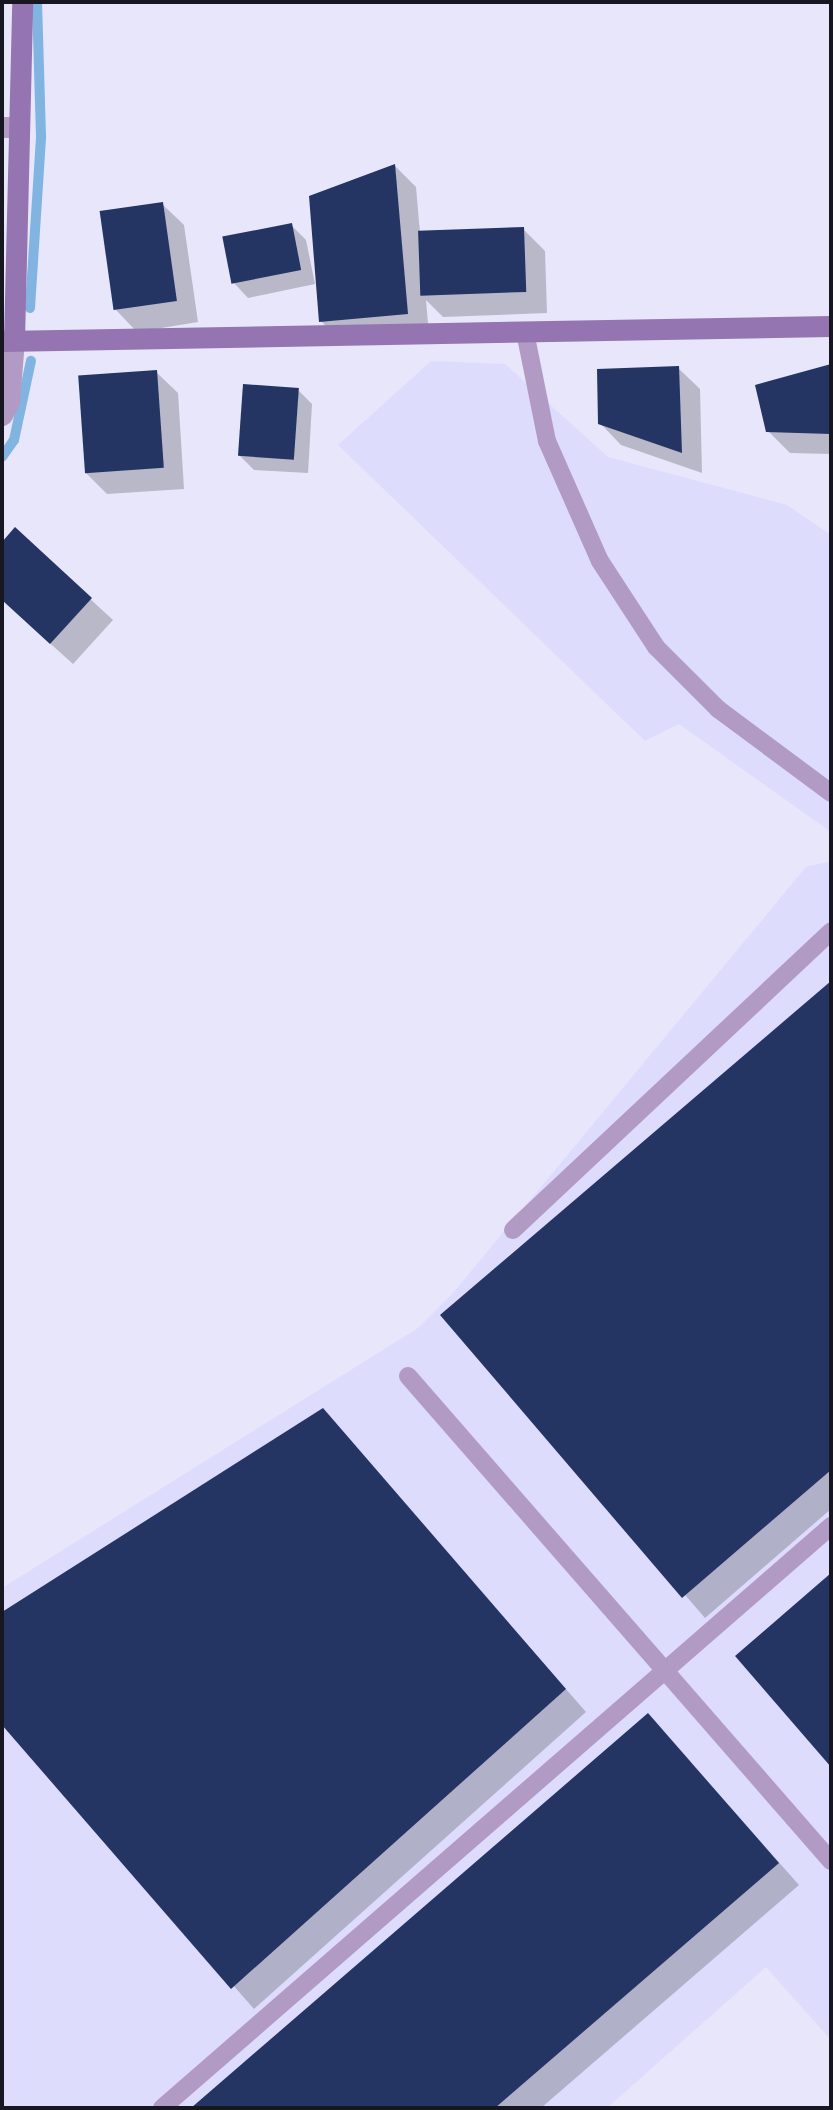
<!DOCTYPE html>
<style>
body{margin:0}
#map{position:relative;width:833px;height:2110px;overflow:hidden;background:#e7e6fa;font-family:"Asap Condensed",sans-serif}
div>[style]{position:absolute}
.built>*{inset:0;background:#dedcfc}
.shadow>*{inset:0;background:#0003}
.stream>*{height:10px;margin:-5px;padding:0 5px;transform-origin:5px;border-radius:5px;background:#81b4e1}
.building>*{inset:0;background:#243563;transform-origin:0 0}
.lane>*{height:18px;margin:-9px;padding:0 9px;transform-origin:9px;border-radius:9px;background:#b19bc5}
.street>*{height:21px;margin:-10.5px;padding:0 10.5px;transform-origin:10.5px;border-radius:10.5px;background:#b19bc5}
.secondary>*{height:21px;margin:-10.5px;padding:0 10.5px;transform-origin:10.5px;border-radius:10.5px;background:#9574b2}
span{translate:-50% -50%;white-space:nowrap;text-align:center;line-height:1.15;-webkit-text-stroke:7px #fff;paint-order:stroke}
.frame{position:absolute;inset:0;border:4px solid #171722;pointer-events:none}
</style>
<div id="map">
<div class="built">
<i style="clip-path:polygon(431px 361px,505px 364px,608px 457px,787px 505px,831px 535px,831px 832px,679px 724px,645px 741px,338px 445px)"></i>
<i style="clip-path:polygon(831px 861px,831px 2040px,766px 1967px,607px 2108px,2px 2108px,2px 1588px,418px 1328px,453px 1293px,806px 867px)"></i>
</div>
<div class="shadow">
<i style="clip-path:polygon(395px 166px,416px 187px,420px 233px,523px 229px,545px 251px,547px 313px,443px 317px,426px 300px,429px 335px,342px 343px,321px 321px)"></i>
<i style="clip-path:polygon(162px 204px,184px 225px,198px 322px,137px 332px,116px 310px)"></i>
<i style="clip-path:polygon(291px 225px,306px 240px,315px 284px,248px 298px,234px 283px)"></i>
<i style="clip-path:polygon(831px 366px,831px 454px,790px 453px,768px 431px,757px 386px)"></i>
<i style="clip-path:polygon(678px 368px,700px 389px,702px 473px,621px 445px,600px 423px)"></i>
<i style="clip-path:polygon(156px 372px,178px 393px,184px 489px,107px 494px,85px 472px)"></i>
<i style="clip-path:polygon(298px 390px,312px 404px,308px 473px,254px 470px,239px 455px)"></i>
<i style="clip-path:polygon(15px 530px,113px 620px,73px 664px,2px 600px,2px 545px)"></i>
<i style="clip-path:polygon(831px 983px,831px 1509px,705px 1618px,443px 1315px)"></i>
<i style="clip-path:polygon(322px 1410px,586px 1712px,254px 2009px,2px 1722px,2px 1614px)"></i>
<i style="clip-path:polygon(831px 1575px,831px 1764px,738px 1657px)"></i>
<i style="clip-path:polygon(648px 1715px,799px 1885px,541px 2108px,194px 2108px)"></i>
</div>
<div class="stream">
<i style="left:30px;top:308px;width:172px;rotate:-86.3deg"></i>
<i style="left:41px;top:136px;width:134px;rotate:-91.7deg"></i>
<i style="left:2px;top:457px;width:21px;rotate:-55deg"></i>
<i style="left:14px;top:440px;width:81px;rotate:-77.9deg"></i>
</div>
<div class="building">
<i style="clip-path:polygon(395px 164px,408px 314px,319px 322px,309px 196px)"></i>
<i style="left:163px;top:202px;width:100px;height:64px;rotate:82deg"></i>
<i style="left:292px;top:223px;width:48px;height:71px;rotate:79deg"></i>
<i style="left:524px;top:227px;width:65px;height:106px;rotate:88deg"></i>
<i style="clip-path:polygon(831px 364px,831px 434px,766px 432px,755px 385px)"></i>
<i style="clip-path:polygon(679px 366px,682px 453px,598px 424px,597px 369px)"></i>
<i style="left:157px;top:370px;width:98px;height:79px;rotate:86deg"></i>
<i style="left:243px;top:384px;width:56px;height:72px;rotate:4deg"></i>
<i style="clip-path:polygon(15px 527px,92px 598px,50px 644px,2px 600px,2px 542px)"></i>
<i style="clip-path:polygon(831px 981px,831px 1470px,682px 1598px,440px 1315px)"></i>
<i style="clip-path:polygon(323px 1408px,566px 1689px,231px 1989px,2px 1725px,2px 1612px)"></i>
<i style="clip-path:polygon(831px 1573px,831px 1767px,735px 1656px)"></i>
<i style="clip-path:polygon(648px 1713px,779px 1863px,495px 2108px,191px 2108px)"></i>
</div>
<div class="lane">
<i style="left:525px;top:332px;width:111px;rotate:78.6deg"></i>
<i style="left:547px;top:441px;width:131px;rotate:66.2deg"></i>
<i style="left:600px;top:561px;width:103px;rotate:56.9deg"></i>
<i style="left:656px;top:647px;width:88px;rotate:45deg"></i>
<i style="left:718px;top:709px;width:141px;rotate:36.6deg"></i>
<i style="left:513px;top:1230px;width:436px;rotate:-43.2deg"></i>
<i style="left:408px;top:1376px;width:644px;rotate:48.91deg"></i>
<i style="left:162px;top:2108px;width:887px;rotate:-41.02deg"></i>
</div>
<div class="street">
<i style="left:2px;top:127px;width:15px"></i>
<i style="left:2px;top:415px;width:16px;rotate:-63deg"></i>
<i style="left:9px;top:401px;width:61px;rotate:-85.3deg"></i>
</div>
<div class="secondary">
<i style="left:14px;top:340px;width:338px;rotate:-88.6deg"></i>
<i style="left:2px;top:341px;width:829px;rotate:-1.04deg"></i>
</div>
<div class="frame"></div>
</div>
